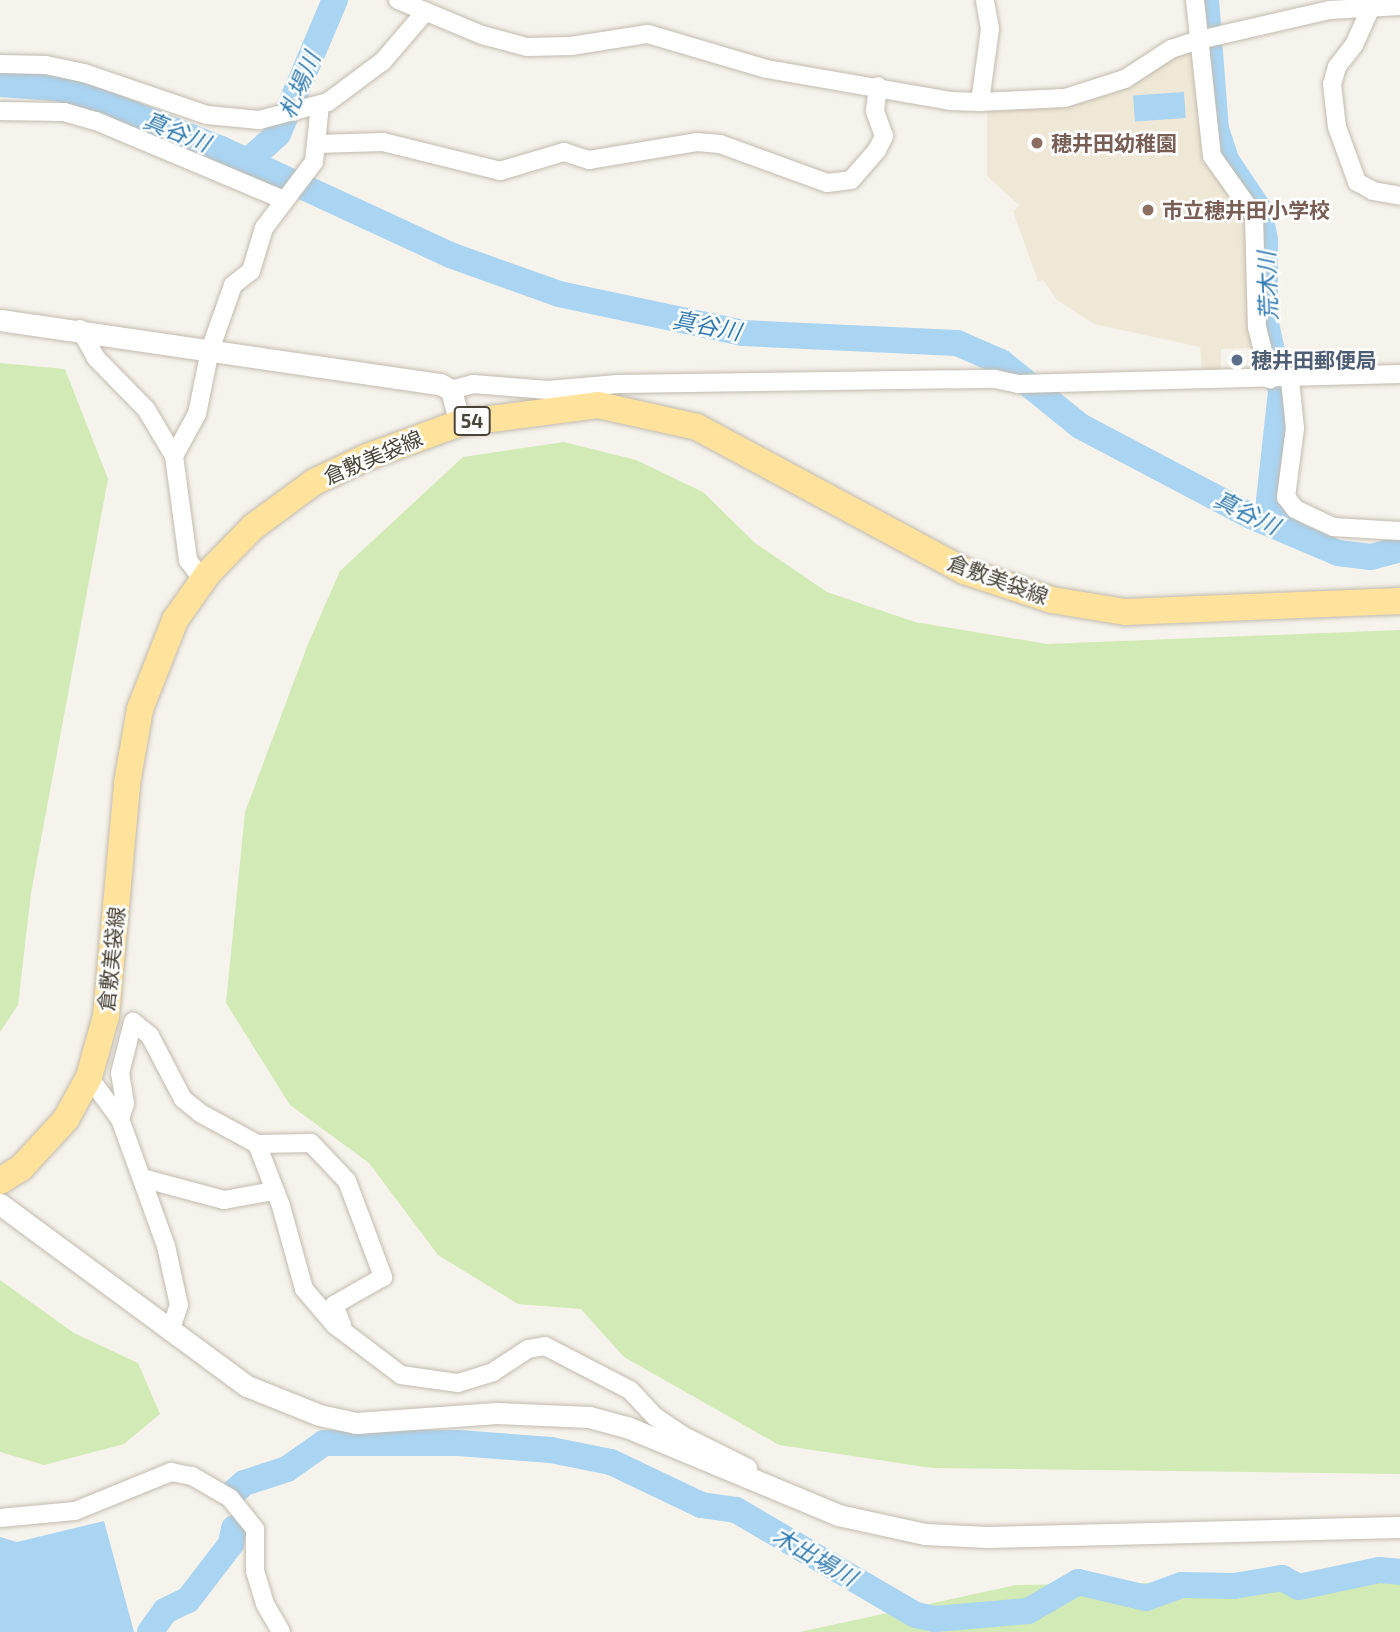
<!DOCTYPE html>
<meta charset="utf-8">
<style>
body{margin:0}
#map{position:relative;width:1400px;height:1632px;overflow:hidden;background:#f6f3ec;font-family:"Exo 2","Noto Sans JP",sans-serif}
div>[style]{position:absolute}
.education>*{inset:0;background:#efe8d6}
.green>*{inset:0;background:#d2eab5}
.water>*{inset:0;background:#a9d4f2;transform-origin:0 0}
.river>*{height:26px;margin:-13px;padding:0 13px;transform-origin:13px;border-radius:13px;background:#a9d4f2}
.roads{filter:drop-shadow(0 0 2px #c2bbae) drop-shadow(0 0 2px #c2bbae)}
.minor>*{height:18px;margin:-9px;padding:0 9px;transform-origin:9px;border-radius:9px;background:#fff}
.tertiary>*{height:21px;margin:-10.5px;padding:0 10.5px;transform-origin:10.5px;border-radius:10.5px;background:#fff}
.primary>*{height:26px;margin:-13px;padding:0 13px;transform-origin:13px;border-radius:13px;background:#ffe39c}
.dots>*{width:19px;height:19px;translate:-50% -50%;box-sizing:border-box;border:4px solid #fff;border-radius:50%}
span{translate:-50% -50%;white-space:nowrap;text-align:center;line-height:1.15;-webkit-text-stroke:5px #fff;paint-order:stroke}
.shield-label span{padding:2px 5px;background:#fff;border:2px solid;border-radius:5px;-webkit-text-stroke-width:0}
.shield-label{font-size:19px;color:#4b4439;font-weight:700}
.education-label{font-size:21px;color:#785e54;font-weight:700}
.left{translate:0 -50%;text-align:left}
.service-label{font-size:21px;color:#4e5e75;font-weight:700}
.street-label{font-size:21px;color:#4b4439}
.water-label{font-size:23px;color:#2e7ab2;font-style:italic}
</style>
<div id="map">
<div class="education">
<i style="clip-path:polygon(1191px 51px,1198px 123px,1209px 161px,1246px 217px,1248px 319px,1255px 348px,1221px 349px,1221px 370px,1202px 369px,1200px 347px,1094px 324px,1057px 300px,1043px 280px,1038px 281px,1013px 211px,1020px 206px,987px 176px,987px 110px,1057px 105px,1169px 56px)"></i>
</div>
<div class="green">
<i style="clip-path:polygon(0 363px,65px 369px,108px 479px,31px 893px,18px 1005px,0 1032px)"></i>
<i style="clip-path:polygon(564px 442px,636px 460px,703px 492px,755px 543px,827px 592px,915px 622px,1047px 644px,1400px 630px,1400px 1474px,932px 1468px,779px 1445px,624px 1357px,581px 1309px,518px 1304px,438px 1255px,369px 1163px,290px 1105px,226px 1003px,245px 812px,308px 644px,340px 571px,463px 457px)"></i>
<i style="clip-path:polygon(0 1280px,74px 1333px,138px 1363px,160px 1414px,124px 1444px,44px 1465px,0 1452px)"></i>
<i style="clip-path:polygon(1400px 1579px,1400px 1632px,800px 1632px,1016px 1585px)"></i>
</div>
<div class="water">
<i style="left:1184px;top:92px;width:26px;height:51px;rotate:86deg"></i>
<i style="clip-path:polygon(104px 1521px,134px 1632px,0 1632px,0 1537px,17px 1542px)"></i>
</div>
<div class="river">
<i style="left:1206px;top:0;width:129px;rotate:85.6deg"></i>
<i style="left:1216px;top:129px;width:33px;rotate:72deg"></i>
<i style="left:1226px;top:160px;width:59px;rotate:56deg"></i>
<i style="left:1259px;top:209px;width:32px;rotate:79deg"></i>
<i style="left:1265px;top:240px;width:79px;rotate:90deg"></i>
<i style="left:1265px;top:319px;width:75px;rotate:77.6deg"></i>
<i style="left:1281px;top:392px;width:110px;rotate:96.3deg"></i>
<i style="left:1269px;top:501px;width:38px;rotate:55deg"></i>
<i style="left:0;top:84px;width:56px;rotate:4.1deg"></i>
<i style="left:56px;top:88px;width:41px;rotate:15.8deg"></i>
<i style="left:95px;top:99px;width:136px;rotate:21.6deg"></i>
<i style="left:221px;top:149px;width:252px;rotate:24.8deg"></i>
<i style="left:450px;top:255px;width:116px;rotate:19.7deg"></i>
<i style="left:559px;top:294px;width:188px;rotate:12deg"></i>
<i style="left:743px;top:333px;width:214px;rotate:2.7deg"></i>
<i style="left:957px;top:343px;width:48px;rotate:23.4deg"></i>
<i style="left:1001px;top:362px;width:102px;rotate:39deg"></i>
<i style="left:1080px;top:426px;width:193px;rotate:27.8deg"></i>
<i style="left:1251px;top:516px;width:95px;rotate:23deg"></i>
<i style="left:1338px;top:553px;width:33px;rotate:7deg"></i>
<i style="left:1371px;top:557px;width:30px;rotate:-15deg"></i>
<i style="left:248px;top:161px;width:40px;rotate:-42deg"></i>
<i style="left:278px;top:134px;width:146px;rotate:-67deg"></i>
<i style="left:234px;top:1492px;width:13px;rotate:-42deg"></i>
<i style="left:244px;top:1483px;width:45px;rotate:-18deg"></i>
<i style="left:287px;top:1469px;width:45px;rotate:-35.1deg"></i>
<i style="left:324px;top:1443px;width:134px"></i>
<i style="left:458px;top:1443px;width:93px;rotate:4.3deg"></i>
<i style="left:551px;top:1450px;width:61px;rotate:11.3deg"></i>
<i style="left:611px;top:1462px;width:100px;rotate:25.5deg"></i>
<i style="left:701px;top:1505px;width:35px;rotate:8deg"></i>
<i style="left:736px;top:1510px;width:208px;rotate:30.3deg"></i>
<i style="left:916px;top:1615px;width:19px;rotate:12deg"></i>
<i style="left:935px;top:1619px;width:93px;rotate:-4.9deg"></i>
<i style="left:1028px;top:1611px;width:58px;rotate:-30.1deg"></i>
<i style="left:1078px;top:1582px;width:70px;rotate:13.2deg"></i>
<i style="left:1146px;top:1598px;width:38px;rotate:-20deg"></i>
<i style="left:1182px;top:1585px;width:52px;rotate:1.1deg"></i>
<i style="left:1234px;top:1586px;width:49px;rotate:-9.5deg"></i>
<i style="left:1282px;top:1578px;width:19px;rotate:28deg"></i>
<i style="left:1299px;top:1587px;width:82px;rotate:-12deg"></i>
<i style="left:1379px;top:1570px;width:21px;rotate:5deg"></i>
<i style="left:150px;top:1632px;width:26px;rotate:-54deg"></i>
<i style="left:165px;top:1611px;width:25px;rotate:-26deg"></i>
<i style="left:188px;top:1600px;width:71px;rotate:-52.5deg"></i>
<i style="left:231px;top:1544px;width:16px;rotate:-79deg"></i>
</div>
<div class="roads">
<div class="minor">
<i style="left:398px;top:0;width:91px;rotate:22.6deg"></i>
<i style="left:482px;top:35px;width:47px;rotate:14.9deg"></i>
<i style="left:527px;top:47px;width:44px;rotate:-1.3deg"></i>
<i style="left:571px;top:46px;width:78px;rotate:-8.9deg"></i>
<i style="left:648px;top:34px;width:124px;rotate:16.4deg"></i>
<i style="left:767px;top:69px;width:186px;rotate:9.9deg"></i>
<i style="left:950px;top:101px;width:30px;rotate:2deg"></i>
<i style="left:980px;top:102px;width:85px;rotate:-2.7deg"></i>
<i style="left:1065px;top:98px;width:63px;rotate:-17.6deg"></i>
<i style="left:1125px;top:79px;width:55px;rotate:-33.1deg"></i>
<i style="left:1171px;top:49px;width:29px;rotate:-18deg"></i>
<i style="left:1199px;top:40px;width:134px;rotate:-12.9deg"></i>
<i style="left:1330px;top:10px;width:70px;rotate:-3.3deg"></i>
<i style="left:1195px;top:0;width:157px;rotate:83.8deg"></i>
<i style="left:1212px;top:156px;width:72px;rotate:54.6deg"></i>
<i style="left:1254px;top:215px;width:112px;rotate:88.5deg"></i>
<i style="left:1257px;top:327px;width:54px;rotate:76deg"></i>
<i style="left:1372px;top:5px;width:44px;rotate:114.2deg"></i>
<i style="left:1354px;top:45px;width:28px;rotate:128deg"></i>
<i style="left:1337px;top:67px;width:18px;rotate:106deg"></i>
<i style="left:1332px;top:84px;width:43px;rotate:83.4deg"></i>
<i style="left:1337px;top:127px;width:59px;rotate:70deg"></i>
<i style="left:1357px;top:182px;width:18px;rotate:29deg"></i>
<i style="left:1373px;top:191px;width:27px;rotate:10deg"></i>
<i style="left:0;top:64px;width:46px;rotate:1.2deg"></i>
<i style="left:46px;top:65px;width:39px;rotate:12deg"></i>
<i style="left:84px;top:73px;width:130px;rotate:18.9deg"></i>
<i style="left:207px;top:115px;width:52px;rotate:5.5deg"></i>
<i style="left:259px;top:120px;width:71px;rotate:-14.6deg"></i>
<i style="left:328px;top:102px;width:69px;rotate:-36.7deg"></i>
<i style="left:383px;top:61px;width:65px;rotate:-49.4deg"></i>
<i style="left:980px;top:102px;width:74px;rotate:-82.2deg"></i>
<i style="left:990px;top:29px;width:29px;rotate:-100deg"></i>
<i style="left:0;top:111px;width:64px;rotate:0.9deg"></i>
<i style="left:64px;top:112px;width:33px;rotate:16deg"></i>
<i style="left:96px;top:121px;width:202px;rotate:22.8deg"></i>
<i style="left:316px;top:144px;width:67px;rotate:-1.7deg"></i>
<i style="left:383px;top:142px;width:121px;rotate:13.9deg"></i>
<i style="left:500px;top:171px;width:67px;rotate:-16.5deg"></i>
<i style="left:564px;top:152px;width:26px;rotate:18deg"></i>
<i style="left:589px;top:160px;width:109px;rotate:-9.5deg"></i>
<i style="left:697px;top:142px;width:23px;rotate:5deg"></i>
<i style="left:720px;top:144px;width:114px;rotate:20deg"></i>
<i style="left:827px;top:183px;width:24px;rotate:-7deg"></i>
<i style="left:851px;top:180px;width:40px;rotate:-49deg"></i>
<i style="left:877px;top:150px;width:16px;rotate:-63deg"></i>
<i style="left:884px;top:136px;width:27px;rotate:-110deg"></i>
<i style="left:875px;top:111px;width:25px;rotate:-83deg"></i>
<i style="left:80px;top:329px;width:33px;rotate:61deg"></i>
<i style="left:96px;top:358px;width:71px;rotate:45.6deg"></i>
<i style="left:146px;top:409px;width:55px;rotate:59.2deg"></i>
<i style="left:174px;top:456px;width:105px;rotate:82.3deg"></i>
<i style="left:188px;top:560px;width:26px;rotate:54deg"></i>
<i style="left:1290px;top:380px;width:48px;rotate:84.1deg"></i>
<i style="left:1295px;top:428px;width:70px;rotate:97.4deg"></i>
<i style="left:1286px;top:497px;width:15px;rotate:53deg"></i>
<i style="left:1295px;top:509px;width:42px;rotate:25.3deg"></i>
<i style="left:1333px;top:527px;width:67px;rotate:3.4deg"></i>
<i style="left:451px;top:390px;width:23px;rotate:-15deg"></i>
<i style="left:473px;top:384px;width:75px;rotate:4.6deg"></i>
<i style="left:548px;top:390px;width:70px;rotate:-4.9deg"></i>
<i style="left:618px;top:384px;width:377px;rotate:-0.8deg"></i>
<i style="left:995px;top:379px;width:24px;rotate:12deg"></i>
<i style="left:1018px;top:384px;width:382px;rotate:-1.5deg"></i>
<i style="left:174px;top:456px;width:48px;rotate:-61.3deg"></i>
<i style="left:197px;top:414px;width:65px;rotate:-78.5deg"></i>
<i style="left:210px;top:350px;width:69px;rotate:-70.5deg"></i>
<i style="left:233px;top:285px;width:23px;rotate:-38deg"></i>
<i style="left:251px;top:271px;width:45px;rotate:-73.2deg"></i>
<i style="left:264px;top:228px;width:83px;rotate:-52.9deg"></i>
<i style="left:314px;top:162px;width:57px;rotate:-84deg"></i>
<i style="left:89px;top:1077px;width:52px;rotate:53.6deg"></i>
<i style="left:120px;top:1119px;width:135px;rotate:70.1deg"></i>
<i style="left:166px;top:1246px;width:60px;rotate:77.6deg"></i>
<i style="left:179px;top:1305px;width:28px;rotate:109deg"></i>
<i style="left:120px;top:1119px;width:16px;rotate:-72deg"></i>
<i style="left:125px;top:1104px;width:31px;rotate:-99deg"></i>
<i style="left:120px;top:1073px;width:53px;rotate:-75.7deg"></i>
<i style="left:133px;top:1022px;width:22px;rotate:39deg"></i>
<i style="left:150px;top:1036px;width:71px;rotate:62.4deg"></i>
<i style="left:183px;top:1099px;width:22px;rotate:39deg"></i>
<i style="left:200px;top:1113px;width:65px;rotate:28.5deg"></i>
<i style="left:257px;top:1144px;width:66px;rotate:68.8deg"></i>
<i style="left:281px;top:1206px;width:86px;rotate:74.5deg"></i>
<i style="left:304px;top:1289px;width:48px;rotate:49.3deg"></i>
<i style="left:335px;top:1325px;width:83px;rotate:37.1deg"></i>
<i style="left:401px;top:1375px;width:58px;rotate:8deg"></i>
<i style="left:458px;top:1383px;width:37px;rotate:-17deg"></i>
<i style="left:493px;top:1372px;width:42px;rotate:-33.3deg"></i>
<i style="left:528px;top:1349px;width:17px;rotate:-10deg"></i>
<i style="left:545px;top:1346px;width:96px;rotate:27.4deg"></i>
<i style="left:630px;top:1390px;width:35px;rotate:47deg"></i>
<i style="left:654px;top:1416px;width:34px;rotate:34deg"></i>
<i style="left:682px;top:1435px;width:74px;rotate:26.6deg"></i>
<i style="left:257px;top:1144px;width:54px;rotate:-1.1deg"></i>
<i style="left:311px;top:1143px;width:52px;rotate:46.5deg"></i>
<i style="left:347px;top:1181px;width:103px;rotate:69.4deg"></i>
<i style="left:383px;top:1277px;width:56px;rotate:150.3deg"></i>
<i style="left:334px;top:1305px;width:22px;rotate:68deg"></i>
<i style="left:142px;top:1178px;width:85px;rotate:15deg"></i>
<i style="left:224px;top:1200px;width:51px;rotate:-10.2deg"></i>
<i style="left:0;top:1518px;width:75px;rotate:-5.3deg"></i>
<i style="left:75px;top:1511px;width:104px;rotate:-22.1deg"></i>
<i style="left:171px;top:1472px;width:21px;rotate:11deg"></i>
<i style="left:192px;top:1476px;width:44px;rotate:30.1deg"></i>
<i style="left:230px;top:1498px;width:40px;rotate:51deg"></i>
<i style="left:255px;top:1529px;width:42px;rotate:90deg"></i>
<i style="left:255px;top:1571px;width:34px;rotate:73deg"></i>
<i style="left:265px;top:1604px;width:32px;rotate:60deg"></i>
</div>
<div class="tertiary">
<i style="left:0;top:320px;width:445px;rotate:8.3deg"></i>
<i style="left:440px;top:384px;width:13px;rotate:29deg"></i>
<i style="left:451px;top:390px;width:34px;rotate:75deg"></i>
<i style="left:0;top:1204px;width:307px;rotate:36.4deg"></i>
<i style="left:247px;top:1386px;width:78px;rotate:21.9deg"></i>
<i style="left:319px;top:1415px;width:38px;rotate:12deg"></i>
<i style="left:356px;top:1423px;width:141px;rotate:-4.1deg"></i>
<i style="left:497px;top:1413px;width:92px;rotate:2.5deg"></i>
<i style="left:589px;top:1417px;width:39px;rotate:15deg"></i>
<i style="left:627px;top:1427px;width:229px;rotate:22.6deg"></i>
<i style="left:838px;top:1515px;width:89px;rotate:12.3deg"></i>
<i style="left:925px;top:1534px;width:62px;rotate:2.8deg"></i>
<i style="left:987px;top:1537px;width:413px;rotate:-1.4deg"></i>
</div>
<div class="primary">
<i style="left:0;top:1181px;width:25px;rotate:-32deg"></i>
<i style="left:21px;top:1168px;width:67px;rotate:-47.4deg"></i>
<i style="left:66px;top:1119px;width:48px;rotate:-61.3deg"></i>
<i style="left:89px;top:1077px;width:63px;rotate:-74.4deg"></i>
<i style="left:106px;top:1016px;width:234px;rotate:-84.8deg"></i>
<i style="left:127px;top:783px;width:75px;rotate:-80deg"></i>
<i style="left:140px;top:709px;width:96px;rotate:-68.5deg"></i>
<i style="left:175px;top:620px;width:59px;rotate:-54.7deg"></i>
<i style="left:209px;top:572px;width:63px;rotate:-45.6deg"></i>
<i style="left:253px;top:527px;width:76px;rotate:-36.4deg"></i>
<i style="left:314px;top:482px;width:59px;rotate:-25.3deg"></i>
<i style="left:367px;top:457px;width:99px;rotate:-20.1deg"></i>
<i style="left:460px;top:423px;width:139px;rotate:-7.4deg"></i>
<i style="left:598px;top:405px;width:101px;rotate:12.5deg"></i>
<i style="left:697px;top:427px;width:303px;rotate:28.3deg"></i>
<i style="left:964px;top:571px;width:93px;rotate:18.2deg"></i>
<i style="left:1052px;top:600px;width:74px;rotate:9.3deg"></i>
<i style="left:1125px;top:612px;width:275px;rotate:-2.3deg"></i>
</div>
</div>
<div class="dots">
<i style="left:1037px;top:143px;background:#8d6e63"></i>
<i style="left:1148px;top:210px;background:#8d6e63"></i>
<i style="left:1237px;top:360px;background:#5c6f8a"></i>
</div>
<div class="shield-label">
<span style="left:472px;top:421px">54</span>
</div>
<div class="education-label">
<span class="left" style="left:1051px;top:143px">穂井田幼稚園</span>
<span class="left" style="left:1162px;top:210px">市立穂井田小学校</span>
</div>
<div class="service-label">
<span class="left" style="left:1251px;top:360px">穂井田郵便局</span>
</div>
<div class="street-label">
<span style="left:373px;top:457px;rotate:-23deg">倉敷美袋線</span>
<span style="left:998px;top:579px;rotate:20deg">倉敷美袋線</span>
<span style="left:111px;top:959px;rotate:-84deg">倉敷美袋線</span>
</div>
<div class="water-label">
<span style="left:299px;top:85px;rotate:-67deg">札場川</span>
<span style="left:177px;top:131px;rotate:22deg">真谷川</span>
<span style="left:1267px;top:286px;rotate:-92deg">荒木川</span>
<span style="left:707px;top:325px;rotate:11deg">真谷川</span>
<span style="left:1247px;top:512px;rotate:26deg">真谷川</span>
<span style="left:815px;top:1556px;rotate:30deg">木出場川</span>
</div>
</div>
